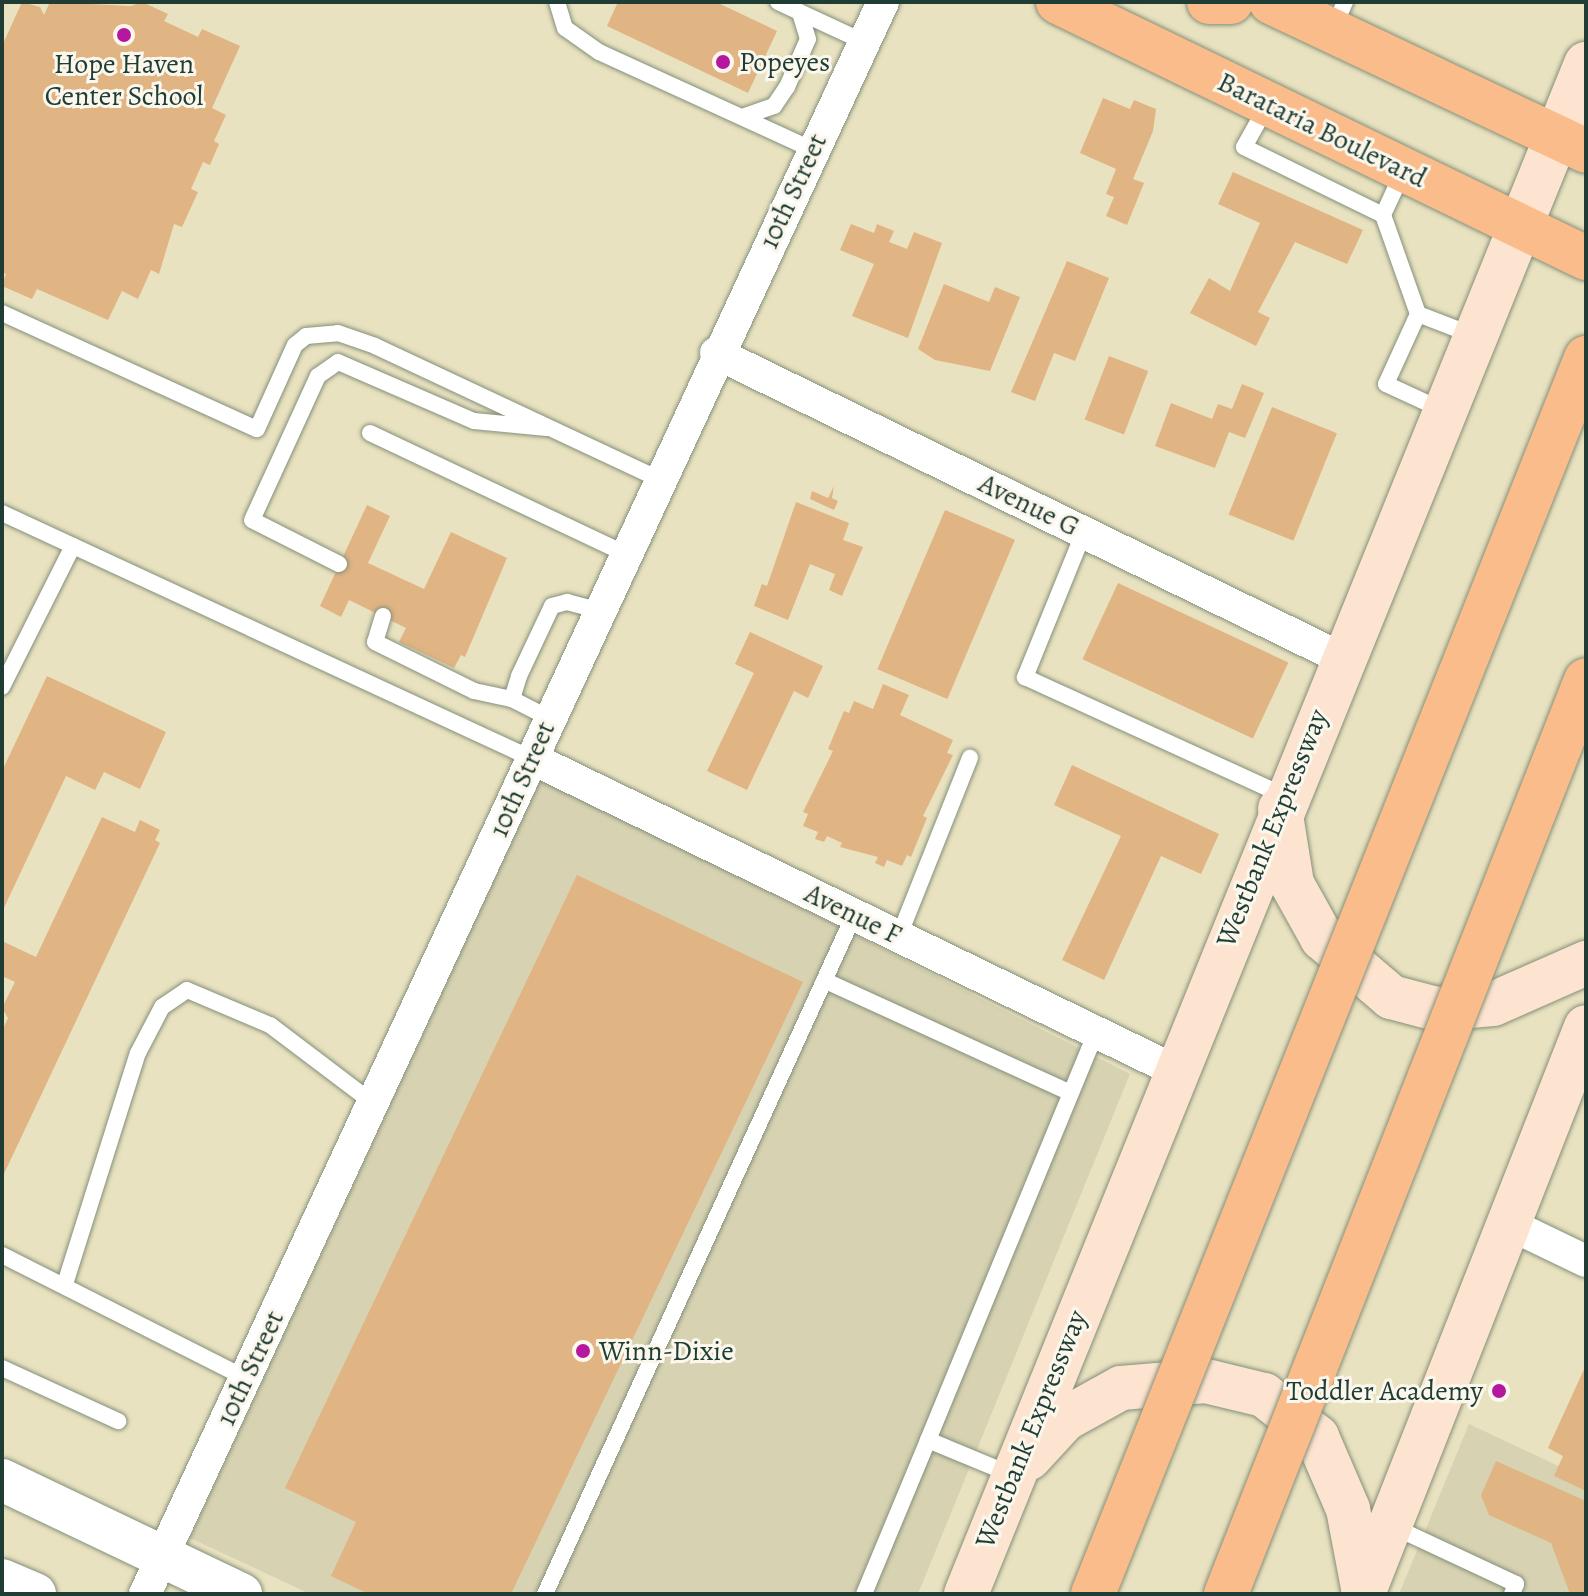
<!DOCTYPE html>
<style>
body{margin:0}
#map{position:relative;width:1588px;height:1596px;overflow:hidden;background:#e9e2c0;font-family:Alegreya,serif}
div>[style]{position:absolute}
.built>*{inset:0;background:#d7d2b2}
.building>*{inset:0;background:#e0b483;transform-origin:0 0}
.roads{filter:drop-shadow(0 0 2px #84907a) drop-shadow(0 0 2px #84907a)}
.service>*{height:16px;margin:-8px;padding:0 8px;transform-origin:8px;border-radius:8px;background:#fff}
.minor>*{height:32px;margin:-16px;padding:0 16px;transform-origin:16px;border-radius:16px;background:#fff}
.tertiary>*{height:42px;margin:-21px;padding:0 21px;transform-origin:21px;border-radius:21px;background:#fff}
.secondary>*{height:44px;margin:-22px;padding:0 22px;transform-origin:22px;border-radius:22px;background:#fde4d0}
.primary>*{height:44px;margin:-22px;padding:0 22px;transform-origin:22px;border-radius:22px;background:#f9bc8a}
.bridges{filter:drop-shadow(0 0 2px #84907a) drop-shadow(0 0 2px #84907a)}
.motorway-bridge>*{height:44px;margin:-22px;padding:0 22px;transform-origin:22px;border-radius:22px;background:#f9bc8a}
.dots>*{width:22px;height:22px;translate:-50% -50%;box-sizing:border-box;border:4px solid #fbf7ec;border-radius:50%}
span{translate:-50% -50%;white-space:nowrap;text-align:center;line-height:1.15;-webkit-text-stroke:6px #fbf7ec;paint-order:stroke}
.poi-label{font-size:28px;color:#1f3d34}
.left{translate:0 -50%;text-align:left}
.right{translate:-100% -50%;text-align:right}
.street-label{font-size:28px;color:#1f3d34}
.frame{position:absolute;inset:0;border:4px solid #1f3d34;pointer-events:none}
</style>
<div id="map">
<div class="built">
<i style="clip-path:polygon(542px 777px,1130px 1074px,918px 1594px,310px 1594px,190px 1538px)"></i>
<i style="clip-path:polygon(1469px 1424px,1586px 1479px,1586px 1594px,1399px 1594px)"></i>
</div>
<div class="building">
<i style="clip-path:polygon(22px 2px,40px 7px,44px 15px,50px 2px,131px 6px,142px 2px,168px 14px,164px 21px,198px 37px,202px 29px,240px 46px,212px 108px,226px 115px,214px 141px,219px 144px,210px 165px,203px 162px,191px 189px,198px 192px,182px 227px,174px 224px,159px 274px,151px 270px,138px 299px,122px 291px,108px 320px,37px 289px,32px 299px,2px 286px,6px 274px,2px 272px,2px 46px)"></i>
<i style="clip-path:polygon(618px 2px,716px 2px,777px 31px,748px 93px,607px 26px)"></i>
<i style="clip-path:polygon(1103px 98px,1130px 109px,1134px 100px,1156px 109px,1153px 131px,1133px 179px,1144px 183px,1127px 225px,1106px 216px,1114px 197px,1106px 194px,1116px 169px,1080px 153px)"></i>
<i style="clip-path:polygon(1233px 172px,1363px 230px,1347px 264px,1295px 242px,1258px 312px,1270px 318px,1256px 346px,1190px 313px,1209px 278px,1230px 291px,1260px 223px,1218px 204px)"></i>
<i style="clip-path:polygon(851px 224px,874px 233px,877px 224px,894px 231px,889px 242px,907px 249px,914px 232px,942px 243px,908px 338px,852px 316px,874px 264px,840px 250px)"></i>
<i style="clip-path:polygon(1067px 261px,1109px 278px,1075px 361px,1054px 353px,1035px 401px,1011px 392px)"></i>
<i style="clip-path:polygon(944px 284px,989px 302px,995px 287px,1020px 297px,990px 371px,935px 360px,918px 349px)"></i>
<i style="left:1109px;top:356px;width:42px;height:68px;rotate:21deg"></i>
<i style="clip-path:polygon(1242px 384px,1264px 393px,1245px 438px,1229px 432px,1215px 468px,1155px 446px,1171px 403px,1212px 419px,1218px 404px,1232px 409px)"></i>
<i style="left:1272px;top:407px;width:70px;height:116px;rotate:22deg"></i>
<i style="clip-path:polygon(834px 486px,832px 498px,838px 501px,834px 510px,810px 499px,812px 491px,828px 498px)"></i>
<i style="clip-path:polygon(796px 502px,849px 523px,843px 540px,863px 547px,842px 596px,829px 590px,835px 574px,810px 564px,788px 620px,754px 606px,762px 584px,767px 586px)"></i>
<i style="clip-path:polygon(367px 505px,390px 516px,368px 563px,424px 589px,451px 532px,507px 558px,465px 657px,461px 655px,454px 668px,399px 642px,406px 628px,349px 600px,341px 617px,320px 606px)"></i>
<i style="left:945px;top:510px;width:76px;height:173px;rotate:23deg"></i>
<i style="left:1118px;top:583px;width:188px;height:84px;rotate:25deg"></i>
<i style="clip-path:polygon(750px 632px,823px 666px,808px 698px,794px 691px,747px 790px,707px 771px,754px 673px,735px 664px)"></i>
<i style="clip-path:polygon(47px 676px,166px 732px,140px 789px,104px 772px,95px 790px,66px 776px,2px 912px,2px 771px)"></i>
<i style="clip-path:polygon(883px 684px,909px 695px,900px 715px,953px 740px,947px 753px,953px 755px,923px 816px,927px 818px,911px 857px,907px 855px,902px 866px,887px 860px,884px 867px,875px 863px,878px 857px,840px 847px,842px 843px,827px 836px,824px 842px,815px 839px,818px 832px,803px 826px,808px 814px,803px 812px,833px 751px,828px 749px,844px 711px,849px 713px,854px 701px,873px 709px)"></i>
<i style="clip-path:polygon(1072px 765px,1219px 834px,1201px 874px,1161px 856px,1104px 980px,1062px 960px,1121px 836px,1054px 805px)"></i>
<i style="clip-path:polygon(102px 817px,135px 832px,140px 820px,160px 830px,155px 840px,160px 843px,2px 1178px,2px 1031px,8px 1018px,2px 1008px,15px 982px,2px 976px,2px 941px,36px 957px)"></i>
<i style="clip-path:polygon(577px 875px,803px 982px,511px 1594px,369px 1594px,331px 1576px,356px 1522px,285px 1488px)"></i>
<i style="clip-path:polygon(1586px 1365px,1586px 1491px,1554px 1476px,1563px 1456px,1548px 1448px)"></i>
<i style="clip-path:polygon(1496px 1461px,1586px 1501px,1586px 1594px,1570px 1594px,1551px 1543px,1489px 1515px,1481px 1495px)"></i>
</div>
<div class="roads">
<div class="service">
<i style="left:557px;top:2px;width:27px;rotate:73deg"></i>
<i style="left:565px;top:28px;width:42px;rotate:35.2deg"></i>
<i style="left:599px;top:52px;width:235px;rotate:24.6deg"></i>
<i style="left:778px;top:2px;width:95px;rotate:24.9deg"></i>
<i style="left:1333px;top:29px;width:30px;rotate:-66deg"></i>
<i style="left:1267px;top:106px;width:47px;rotate:119.3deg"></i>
<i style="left:1244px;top:147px;width:155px;rotate:26.1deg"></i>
<i style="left:1383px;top:215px;width:47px;rotate:-65.1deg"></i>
<i style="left:742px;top:117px;width:34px;rotate:-19deg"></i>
<i style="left:774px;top:106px;width:23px;rotate:-56deg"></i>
<i style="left:787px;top:87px;width:52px;rotate:-66.4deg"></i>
<i style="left:808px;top:39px;width:28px;rotate:-107deg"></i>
<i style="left:1383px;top:215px;width:105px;rotate:70.5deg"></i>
<i style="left:1418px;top:314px;width:61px;rotate:21.1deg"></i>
<i style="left:2px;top:313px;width:280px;rotate:24.5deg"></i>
<i style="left:257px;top:429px;width:92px;rotate:-65.7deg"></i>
<i style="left:295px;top:345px;width:14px;rotate:-39deg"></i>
<i style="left:306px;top:336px;width:32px;rotate:-5deg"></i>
<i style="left:338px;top:333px;width:39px;rotate:19deg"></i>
<i style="left:375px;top:346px;width:314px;rotate:25.1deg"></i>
<i style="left:1418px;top:314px;width:77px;rotate:114.6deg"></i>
<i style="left:1386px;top:384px;width:62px;rotate:24.9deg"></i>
<i style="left:370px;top:433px;width:283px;rotate:25.3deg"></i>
<i style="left:2px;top:513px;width:585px;rotate:24.86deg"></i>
<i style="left:1084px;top:532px;width:157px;rotate:112.1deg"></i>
<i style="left:1025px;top:677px;width:286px;rotate:24.6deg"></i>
<i style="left:339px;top:564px;width:97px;rotate:-153.2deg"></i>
<i style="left:252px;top:520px;width:158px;rotate:-65.4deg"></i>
<i style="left:318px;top:376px;width:24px;rotate:-35deg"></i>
<i style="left:338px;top:362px;width:148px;rotate:23.5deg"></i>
<i style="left:474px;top:421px;width:73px;rotate:5.5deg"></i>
<i style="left:383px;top:616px;width:27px;rotate:107deg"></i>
<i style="left:375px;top:642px;width:110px;rotate:26.3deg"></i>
<i style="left:474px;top:691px;width:39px;rotate:12deg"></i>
<i style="left:2px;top:687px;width:158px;rotate:-63.3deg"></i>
<i style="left:549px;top:718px;width:42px;rotate:-152.8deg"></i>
<i style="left:512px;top:699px;width:24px;rotate:-73deg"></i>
<i style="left:519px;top:676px;width:77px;rotate:-64.8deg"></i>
<i style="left:552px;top:606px;width:16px;rotate:-15deg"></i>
<i style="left:567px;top:602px;width:34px;rotate:15deg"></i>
<i style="left:899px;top:936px;width:192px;rotate:-68.3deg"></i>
<i style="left:826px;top:981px;width:269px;rotate:24.6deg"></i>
<i style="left:2px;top:1255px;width:272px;rotate:26.8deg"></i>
<i style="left:65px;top:1284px;width:242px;rotate:-72.5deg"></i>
<i style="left:138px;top:1053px;width:52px;rotate:-62.4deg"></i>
<i style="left:162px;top:1007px;width:30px;rotate:-34deg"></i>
<i style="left:187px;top:990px;width:90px;rotate:22.9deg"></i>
<i style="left:270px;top:1025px;width:129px;rotate:37.1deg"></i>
<i style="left:2px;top:1368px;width:128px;rotate:24.6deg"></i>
<i style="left:928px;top:1440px;width:441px;rotate:-67.6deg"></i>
<i style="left:1392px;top:1526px;width:137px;rotate:25.1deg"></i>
<i style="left:1516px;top:1584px;width:11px;rotate:112deg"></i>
<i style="left:545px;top:1594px;width:746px;rotate:-65.53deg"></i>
<i style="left:864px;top:1594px;width:167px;rotate:-67.4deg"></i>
<i style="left:928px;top:1440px;width:91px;rotate:22.6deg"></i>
</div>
<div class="minor">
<i style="left:716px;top:353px;width:695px;rotate:26.01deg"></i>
<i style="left:533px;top:759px;width:712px;rotate:25.88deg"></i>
<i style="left:1509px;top:1224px;width:85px;rotate:25.7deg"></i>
<i style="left:145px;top:1594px;width:1755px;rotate:-65.13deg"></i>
</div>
<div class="tertiary">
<i style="left:2px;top:1480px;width:265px;rotate:25.5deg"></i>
<i style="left:2px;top:1580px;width:36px;rotate:23deg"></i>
</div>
<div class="secondary">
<i style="left:1280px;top:809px;width:76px;rotate:80.9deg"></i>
<i style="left:1292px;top:884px;width:62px;rotate:60.9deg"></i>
<i style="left:1322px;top:938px;width:91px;rotate:40.5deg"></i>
<i style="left:1391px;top:997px;width:47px;rotate:14.9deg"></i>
<i style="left:1436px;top:1009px;width:57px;rotate:-5deg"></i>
<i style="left:1493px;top:1004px;width:102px;rotate:-23.8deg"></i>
<i style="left:1029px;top:1458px;width:53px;rotate:-47.3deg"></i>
<i style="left:1065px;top:1419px;width:64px;rotate:-29deg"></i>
<i style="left:1121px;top:1388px;width:85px;rotate:-4.7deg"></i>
<i style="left:1206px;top:1381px;width:60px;rotate:13.6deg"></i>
<i style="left:1264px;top:1395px;width:68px;rotate:38.4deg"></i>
<i style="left:1317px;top:1437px;width:78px;rotate:66.7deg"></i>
<i style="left:1348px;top:1509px;width:86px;rotate:79.2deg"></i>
<i style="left:966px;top:1594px;width:1651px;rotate:-67.94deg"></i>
<i style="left:1363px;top:1594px;width:609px;rotate:-68.53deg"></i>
</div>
<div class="primary">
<i style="left:1058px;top:2px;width:587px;rotate:25.87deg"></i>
<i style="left:1209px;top:2px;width:22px"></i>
<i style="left:1271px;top:2px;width:348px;rotate:25.3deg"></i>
</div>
</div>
<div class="bridges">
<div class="motorway-bridge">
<i style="left:1093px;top:1594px;width:1331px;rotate:-68.25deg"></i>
<i style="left:1226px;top:1594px;width:982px;rotate:-68.5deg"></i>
</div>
</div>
<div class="dots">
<i style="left:124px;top:35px;background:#b5179e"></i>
<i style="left:723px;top:62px;background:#b5179e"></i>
<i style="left:583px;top:1351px;background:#b5179e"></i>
<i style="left:1499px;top:1391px;background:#b5179e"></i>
</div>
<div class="poi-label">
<span class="left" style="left:739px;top:62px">Popeyes</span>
<span style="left:124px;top:80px">Hope Haven<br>Center School</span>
<span class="left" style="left:599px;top:1351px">Winn-Dixie</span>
<span class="right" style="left:1483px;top:1391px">Toddler Academy</span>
</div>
<div class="street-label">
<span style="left:1322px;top:130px;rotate:26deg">Barataria Boulevard</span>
<span style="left:793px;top:191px;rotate:-65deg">10th Street</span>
<span style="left:1029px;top:505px;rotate:26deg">Avenue G</span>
<span style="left:522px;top:779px;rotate:-66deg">10th Street</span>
<span style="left:1272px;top:828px;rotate:-68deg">Westbank Expressway</span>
<span style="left:853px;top:914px;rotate:26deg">Avenue F</span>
<span style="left:250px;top:1368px;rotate:-65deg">10th Street</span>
<span style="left:1031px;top:1429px;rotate:-68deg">Westbank Expressway</span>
</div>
<div class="frame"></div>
</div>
